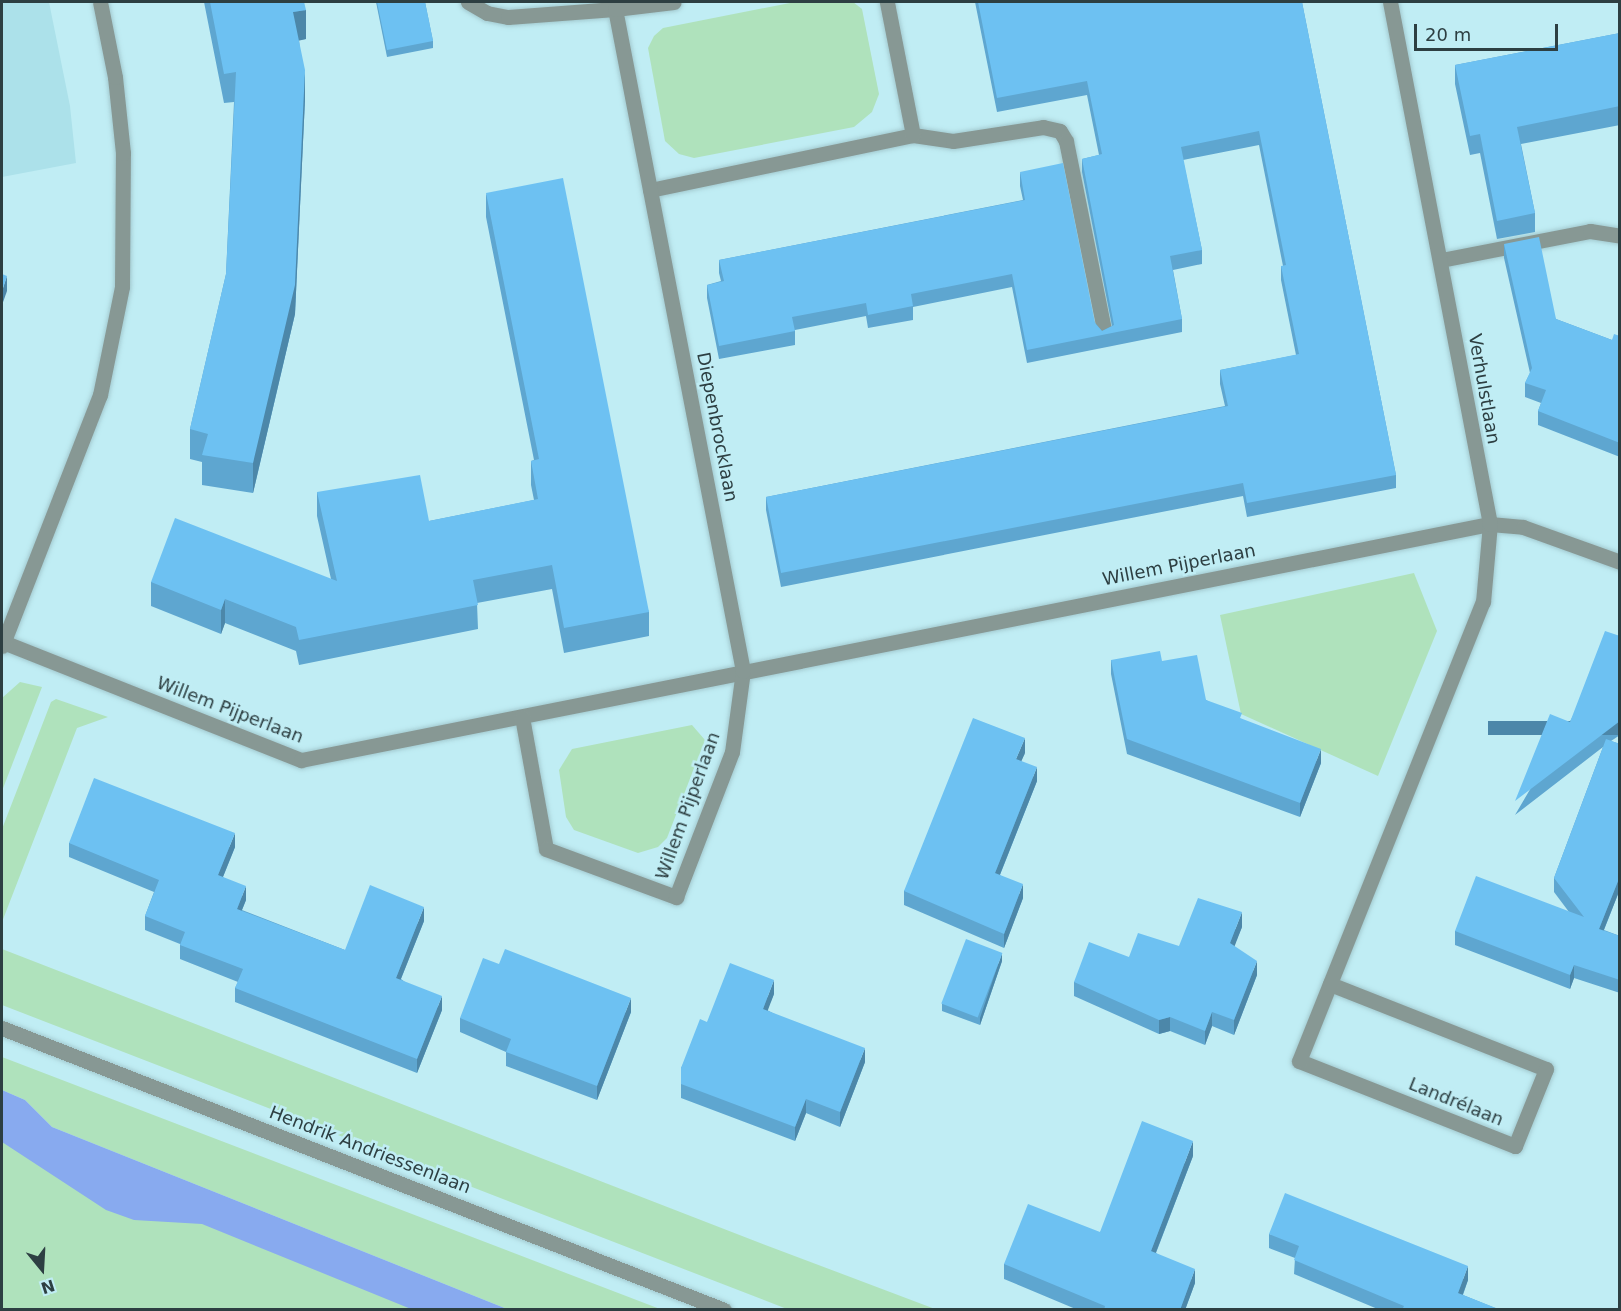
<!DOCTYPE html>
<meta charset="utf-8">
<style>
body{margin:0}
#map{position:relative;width:1621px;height:1311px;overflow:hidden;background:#c0edf4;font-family:"DejaVu Sans",sans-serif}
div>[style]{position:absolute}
.built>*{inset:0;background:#ace1ea}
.green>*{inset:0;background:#afe2bc}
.water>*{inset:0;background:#88aaef}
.roads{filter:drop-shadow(0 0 2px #a3cad0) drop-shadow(0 0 2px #a3cad0)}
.minor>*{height:15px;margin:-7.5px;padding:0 7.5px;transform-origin:7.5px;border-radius:7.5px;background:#879894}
.wall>*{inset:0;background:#5ea6d0}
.shaded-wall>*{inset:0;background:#4c87a9;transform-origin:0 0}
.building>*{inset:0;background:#6dc1f2;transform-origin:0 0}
span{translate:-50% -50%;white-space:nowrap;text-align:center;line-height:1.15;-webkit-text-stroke:5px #c0edf4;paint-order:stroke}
.street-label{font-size:18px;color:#2d3f42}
.frame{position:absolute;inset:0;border:3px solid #2d3f42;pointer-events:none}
.north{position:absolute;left:12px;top:1239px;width:60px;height:60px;-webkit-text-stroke:4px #c0edf4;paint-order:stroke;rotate:162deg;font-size:16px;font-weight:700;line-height:24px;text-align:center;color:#2d3f42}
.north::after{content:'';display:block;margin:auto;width:21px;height:27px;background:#2d3f42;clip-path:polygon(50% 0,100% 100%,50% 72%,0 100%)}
.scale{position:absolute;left:1414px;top:24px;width:144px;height:27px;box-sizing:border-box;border:3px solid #2d3f42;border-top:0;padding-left:8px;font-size:18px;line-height:21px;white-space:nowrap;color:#2d3f42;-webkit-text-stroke:4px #c0edf4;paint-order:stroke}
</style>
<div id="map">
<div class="built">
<i style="clip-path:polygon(2px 2px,49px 2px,70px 106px,76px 163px,2px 177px)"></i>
</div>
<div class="green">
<i style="clip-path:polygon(795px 2px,853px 2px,862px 9px,879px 94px,872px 112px,854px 127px,694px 158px,679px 154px,665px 141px,648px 48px,654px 36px,663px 28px)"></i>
<i style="clip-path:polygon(1414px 573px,1437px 631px,1378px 776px,1241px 714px,1220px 615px)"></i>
<i style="clip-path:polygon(20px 682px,42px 687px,2px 791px,2px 698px)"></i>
<i style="clip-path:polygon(56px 699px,108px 717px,77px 728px,2px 922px,2px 829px,51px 702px)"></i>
<i style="clip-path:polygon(692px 725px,705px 740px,667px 838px,658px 847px,638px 853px,574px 830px,566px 817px,559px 770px,572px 749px)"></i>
<i style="clip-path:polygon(2px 949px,755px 1241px,935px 1309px,787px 1309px,2px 1005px)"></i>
<i style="clip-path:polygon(2px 1057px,660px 1309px,507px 1309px,52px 1127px,25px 1100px,2px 1090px)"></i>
<i style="clip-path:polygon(2px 1118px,464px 1309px,2px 1309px)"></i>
</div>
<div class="water">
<i style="clip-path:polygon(2px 1090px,25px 1100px,52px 1127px,507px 1309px,411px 1309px,202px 1224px,134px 1220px,106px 1210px,2px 1142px)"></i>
</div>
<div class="roads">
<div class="minor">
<i style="left:468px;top:2px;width:22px;rotate:30deg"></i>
<i style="left:487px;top:13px;width:21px;rotate:11deg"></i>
<i style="left:508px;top:17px;width:107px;rotate:-4.3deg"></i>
<i style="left:913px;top:135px;width:40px;rotate:8.5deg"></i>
<i style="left:953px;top:141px;width:91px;rotate:-8.8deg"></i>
<i style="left:1043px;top:127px;width:17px;rotate:13deg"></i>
<i style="left:1060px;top:131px;width:12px;rotate:59deg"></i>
<i style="left:1066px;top:141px;width:198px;rotate:78.6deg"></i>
<i style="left:650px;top:190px;width:269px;rotate:-11.8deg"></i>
<i style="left:913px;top:135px;width:136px;rotate:-101.1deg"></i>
<i style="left:1441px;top:260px;width:152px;rotate:-11deg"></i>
<i style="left:1590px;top:231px;width:30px;rotate:9deg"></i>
<i style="left:3px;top:642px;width:321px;rotate:21.6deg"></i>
<i style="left:301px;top:760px;width:1212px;rotate:-11.23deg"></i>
<i style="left:1490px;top:524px;width:33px;rotate:5deg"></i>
<i style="left:1523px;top:527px;width:103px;rotate:19.8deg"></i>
<i style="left:2px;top:646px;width:269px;rotate:-68.7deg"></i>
<i style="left:100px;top:395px;width:110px;rotate:-78.5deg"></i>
<i style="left:122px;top:287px;width:134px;rotate:-89.6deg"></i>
<i style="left:123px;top:153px;width:76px;rotate:-96deg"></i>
<i style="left:115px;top:77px;width:76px;rotate:-101.3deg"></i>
<i style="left:522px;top:717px;width:134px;rotate:79.7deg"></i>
<i style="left:546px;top:849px;width:139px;rotate:20.3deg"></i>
<i style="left:676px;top:897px;width:155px;rotate:-68.9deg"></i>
<i style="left:732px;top:752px;width:82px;rotate:-82.3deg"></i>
<i style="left:743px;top:671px;width:674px;rotate:-100.94deg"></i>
<i style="left:615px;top:9px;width:59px;rotate:-6.8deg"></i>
<i style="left:1330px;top:984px;width:232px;rotate:21.5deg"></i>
<i style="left:1546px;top:1069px;width:83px;rotate:111.9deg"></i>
<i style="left:1515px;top:1146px;width:232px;rotate:-158.5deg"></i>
<i style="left:1299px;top:1061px;width:495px;rotate:-68.2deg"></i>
<i style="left:1483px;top:602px;width:78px;rotate:-84.9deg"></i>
<i style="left:1490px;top:524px;width:531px;rotate:-100.84deg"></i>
<i style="left:2px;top:1028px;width:775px;rotate:21.33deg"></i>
</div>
</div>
<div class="wall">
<i style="clip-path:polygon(204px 2px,304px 2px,306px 39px,299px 40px,305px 99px,295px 314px,253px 493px,202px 485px,202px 462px,190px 459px,190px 429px,226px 274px,234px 102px,224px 103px)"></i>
<i style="clip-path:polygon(376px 2px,425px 2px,433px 41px,433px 48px,387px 57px)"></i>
<i style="clip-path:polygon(975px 2px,1302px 2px,1396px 475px,1396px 488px,1247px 517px,1243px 496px,781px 587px,766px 510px,766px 497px,1225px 406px,1220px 384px,1220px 370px,1296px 355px,1281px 280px,1281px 266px,1283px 266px,1259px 145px,1183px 160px,1202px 250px,1202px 264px,1173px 270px,1182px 319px,1182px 332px,1027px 363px,1012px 287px,913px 307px,913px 320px,868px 328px,866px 316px,795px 330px,795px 345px,719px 359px,707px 298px,707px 285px,721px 281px,719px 273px,719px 260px,1023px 200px,1020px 186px,1020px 172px,1095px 323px,1102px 331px,1112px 326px,1082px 172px,1082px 159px,1099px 155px,1087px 95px,997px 112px)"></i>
<i style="clip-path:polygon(1620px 33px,1620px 125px,1521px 144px,1535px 213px,1535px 232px,1497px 239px,1480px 153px,1470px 155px,1455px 84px,1455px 65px)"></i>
<i style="clip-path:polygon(486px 193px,649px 612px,649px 636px,564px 653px,552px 589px,477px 603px,478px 629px,299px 665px,296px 651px,225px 623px,221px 634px,151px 606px,151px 582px,331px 579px,317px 516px,317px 492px,429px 521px,534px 500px,531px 485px,531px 461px,534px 460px,486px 217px)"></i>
<i style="clip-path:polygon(1504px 244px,1556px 319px,1612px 340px,1620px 336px,1620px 457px,1538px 425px,1538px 411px,1541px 403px,1525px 397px,1525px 383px,1530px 373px,1504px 258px)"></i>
<i style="clip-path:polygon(1620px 636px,1620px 735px,1611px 741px,1620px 744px,1620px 889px,1604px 930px,1620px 936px,1620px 993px,1574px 978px,1570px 989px,1455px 945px,1455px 931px,1569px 912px,1554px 892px,1554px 878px,1603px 747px,1515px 815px)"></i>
<i style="clip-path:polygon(1111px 660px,1162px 661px,1206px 700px,1321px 763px,1300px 817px,1127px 754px,1111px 674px)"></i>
<i style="clip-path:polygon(1025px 753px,1021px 761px,1037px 781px,1000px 875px,1023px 898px,1004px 948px,904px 905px,904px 891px)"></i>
<i style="clip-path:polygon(69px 843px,235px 847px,223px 877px,246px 900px,242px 910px,345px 950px,424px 921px,401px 979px,442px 1010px,417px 1073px,235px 1002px,235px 988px,238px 982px,180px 959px,180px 944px,145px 930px,145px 916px,154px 892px,69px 857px)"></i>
<i style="clip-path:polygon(1242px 927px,1234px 946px,1257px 975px,1234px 1035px,1212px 1026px,1205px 1045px,1170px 1031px,1159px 1034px,1074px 996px,1074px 982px,1129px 957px,1179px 946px)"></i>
<i style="clip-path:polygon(1002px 961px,980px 1025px,942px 1011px,942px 1004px)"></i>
<i style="clip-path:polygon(774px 994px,767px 1010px,865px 1062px,840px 1127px,806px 1113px,795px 1141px,681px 1098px,681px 1068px,707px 1022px)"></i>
<i style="clip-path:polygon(631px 1012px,597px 1100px,506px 1066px,506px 1052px,460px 1032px,460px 1018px)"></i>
<i style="clip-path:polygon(1193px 1156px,1156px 1253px,1195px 1283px,1185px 1310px,1078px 1310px,1004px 1279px,1004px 1264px,1100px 1232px)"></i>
<i style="clip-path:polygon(1269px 1234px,1468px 1280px,1463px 1295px,1500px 1310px,1380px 1310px,1294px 1274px,1295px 1258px,1269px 1248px)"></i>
</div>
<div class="shaded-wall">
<i style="clip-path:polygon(306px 10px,306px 39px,293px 42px,293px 12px)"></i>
<i style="clip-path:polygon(305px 70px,305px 99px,295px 314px,253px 493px,253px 463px)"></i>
<i style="clip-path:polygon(7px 276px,7px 291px,2px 305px,2px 291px)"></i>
<i style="clip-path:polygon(225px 599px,225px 623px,221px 634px,221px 610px)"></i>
<i style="left:1620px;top:721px;width:14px;height:132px;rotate:90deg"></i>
<i style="clip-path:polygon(1025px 738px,1025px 753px,1016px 773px,1016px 759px)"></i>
<i style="clip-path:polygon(1321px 749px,1321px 763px,1300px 817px,1300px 803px)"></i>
<i style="clip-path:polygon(1037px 767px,1037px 781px,995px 887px,995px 873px)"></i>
<i style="clip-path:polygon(235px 833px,235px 847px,218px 889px,218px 875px)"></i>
<i style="clip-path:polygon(1620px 876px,1620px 889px,1599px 942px,1599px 929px)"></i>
<i style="clip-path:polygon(1023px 884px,1023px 898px,1004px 948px,1004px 934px)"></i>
<i style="clip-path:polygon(246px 886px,246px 900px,237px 922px,237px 909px)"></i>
<i style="clip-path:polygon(424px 907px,424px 921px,396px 991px,396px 978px)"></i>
<i style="clip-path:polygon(1242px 912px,1242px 927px,1230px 958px,1230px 943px)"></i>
<i style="clip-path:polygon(1002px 953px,1002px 961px,980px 1025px,980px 1018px)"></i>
<i style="clip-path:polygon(1257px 961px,1257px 975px,1234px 1035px,1234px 1020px)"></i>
<i style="clip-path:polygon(1574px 965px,1574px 978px,1570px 989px,1570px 975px)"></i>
<i style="clip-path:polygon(774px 980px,774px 994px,763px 1023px,763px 1009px)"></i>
<i style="clip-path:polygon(442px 996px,442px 1010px,417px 1073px,417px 1059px)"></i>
<i style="clip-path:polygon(631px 998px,631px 1012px,597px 1100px,597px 1086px)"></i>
<i style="clip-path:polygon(1212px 1012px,1212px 1026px,1205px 1045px,1205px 1031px)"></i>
<i style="clip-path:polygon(1170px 1017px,1170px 1031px,1159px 1034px,1159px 1020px)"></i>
<i style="clip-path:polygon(865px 1048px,865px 1062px,840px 1127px,840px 1112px)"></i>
<i style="clip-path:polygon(806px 1099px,806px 1113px,795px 1141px,795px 1127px)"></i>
<i style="clip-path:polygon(1193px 1141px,1193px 1156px,1151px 1265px,1151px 1251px)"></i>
<i style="clip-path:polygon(1468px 1266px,1468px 1280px,1458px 1307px,1458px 1293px)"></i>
<i style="clip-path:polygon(1195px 1269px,1195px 1283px,1185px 1310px,1180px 1310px)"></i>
</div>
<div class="building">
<i style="clip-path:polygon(210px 2px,304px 2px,306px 10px,293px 12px,305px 70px,295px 285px,253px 463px,202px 455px,208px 434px,190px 429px,226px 274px,236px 72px,224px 74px)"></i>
<i style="clip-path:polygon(377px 2px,425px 2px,433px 41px,387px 50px)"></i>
<i style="clip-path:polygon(978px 2px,1302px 2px,1396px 475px,1247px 503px,1243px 483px,781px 573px,766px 497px,1228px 406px,1220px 370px,1299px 354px,1281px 266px,1286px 265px,1259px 131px,1181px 147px,1202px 250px,1170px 256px,1182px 319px,1027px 350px,1012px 274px,911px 294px,913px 306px,868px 315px,866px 303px,792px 317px,795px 331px,719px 346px,707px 285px,724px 281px,719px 260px,1025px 200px,1020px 172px,1063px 163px,1095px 323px,1102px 331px,1114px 325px,1082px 159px,1102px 154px,1087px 81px,997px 98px)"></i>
<i style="clip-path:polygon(1620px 33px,1620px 106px,1517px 127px,1535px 213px,1497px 221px,1480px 134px,1470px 136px,1455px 65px)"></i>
<i style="clip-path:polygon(563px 178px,649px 612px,564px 628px,552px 565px,473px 580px,478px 605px,299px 640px,296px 627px,225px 599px,221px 610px,151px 582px,175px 518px,337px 581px,317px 492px,420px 475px,429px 521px,538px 499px,531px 461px,539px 459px,486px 193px)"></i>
<i style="clip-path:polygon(1539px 237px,1556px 319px,1612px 340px,1614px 334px,1620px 336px,1620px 443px,1538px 411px,1546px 390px,1525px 383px,1532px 368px,1504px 244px)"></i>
<i style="clip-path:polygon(2px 274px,7px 276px,2px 291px)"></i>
<i style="clip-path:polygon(1605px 631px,1620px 636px,1620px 721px,1515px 801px,1550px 714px,1570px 722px)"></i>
<i style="clip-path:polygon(1160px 651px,1162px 661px,1197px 655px,1206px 700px,1242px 713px,1240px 718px,1321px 749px,1300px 803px,1127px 739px,1111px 660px)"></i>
<i style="clip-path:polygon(973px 718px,1025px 738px,1016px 759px,1037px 767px,995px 873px,1023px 884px,1004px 934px,904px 891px)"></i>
<i style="clip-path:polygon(1606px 739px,1620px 744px,1620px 876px,1599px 929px,1620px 936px,1620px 980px,1574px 965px,1570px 975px,1455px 931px,1476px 876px,1584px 917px,1554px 878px)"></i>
<i style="clip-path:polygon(94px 778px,235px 833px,218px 875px,246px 886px,237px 909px,345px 950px,370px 885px,424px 907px,396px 978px,442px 996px,417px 1059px,235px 988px,243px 969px,180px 945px,185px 932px,145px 916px,159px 880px,69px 843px)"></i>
<i style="clip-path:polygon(1198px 898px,1242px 912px,1230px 943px,1257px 961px,1234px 1020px,1212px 1012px,1205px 1031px,1170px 1017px,1159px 1020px,1074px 982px,1089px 942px,1129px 957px,1138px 933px,1179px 946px)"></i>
<i style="left:966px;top:939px;width:39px;height:69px;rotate:21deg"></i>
<i style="clip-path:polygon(505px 949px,631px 998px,597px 1086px,506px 1052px,511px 1039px,460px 1018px,483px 958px,499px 964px)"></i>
<i style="clip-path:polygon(730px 963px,774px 980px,763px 1009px,865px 1048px,840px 1112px,806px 1099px,795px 1127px,681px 1084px,681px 1068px,700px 1019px,707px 1022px)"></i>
<i style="clip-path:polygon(1142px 1121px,1193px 1141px,1151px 1251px,1195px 1269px,1180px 1310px,1104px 1310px,1105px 1306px,1004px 1264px,1028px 1204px,1100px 1232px)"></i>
<i style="clip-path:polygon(1285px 1193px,1468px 1266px,1458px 1293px,1501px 1310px,1402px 1310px,1404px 1306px,1294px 1260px,1299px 1246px,1269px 1234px)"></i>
</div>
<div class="street-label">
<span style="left:1484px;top:389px;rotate:80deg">Verhulstlaan</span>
<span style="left:717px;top:427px;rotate:79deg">Diepenbrocklaan</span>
<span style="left:1179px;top:565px;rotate:-11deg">Willem Pijperlaan</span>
<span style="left:230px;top:710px;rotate:21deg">Willem Pijperlaan</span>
<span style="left:688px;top:806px;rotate:-70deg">Willem Pijperlaan</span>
<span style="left:1456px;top:1102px;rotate:22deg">Landrélaan</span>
<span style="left:370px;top:1150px;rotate:21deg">Hendrik Andriessenlaan</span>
</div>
<div class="frame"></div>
<div class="north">N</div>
<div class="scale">20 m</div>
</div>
